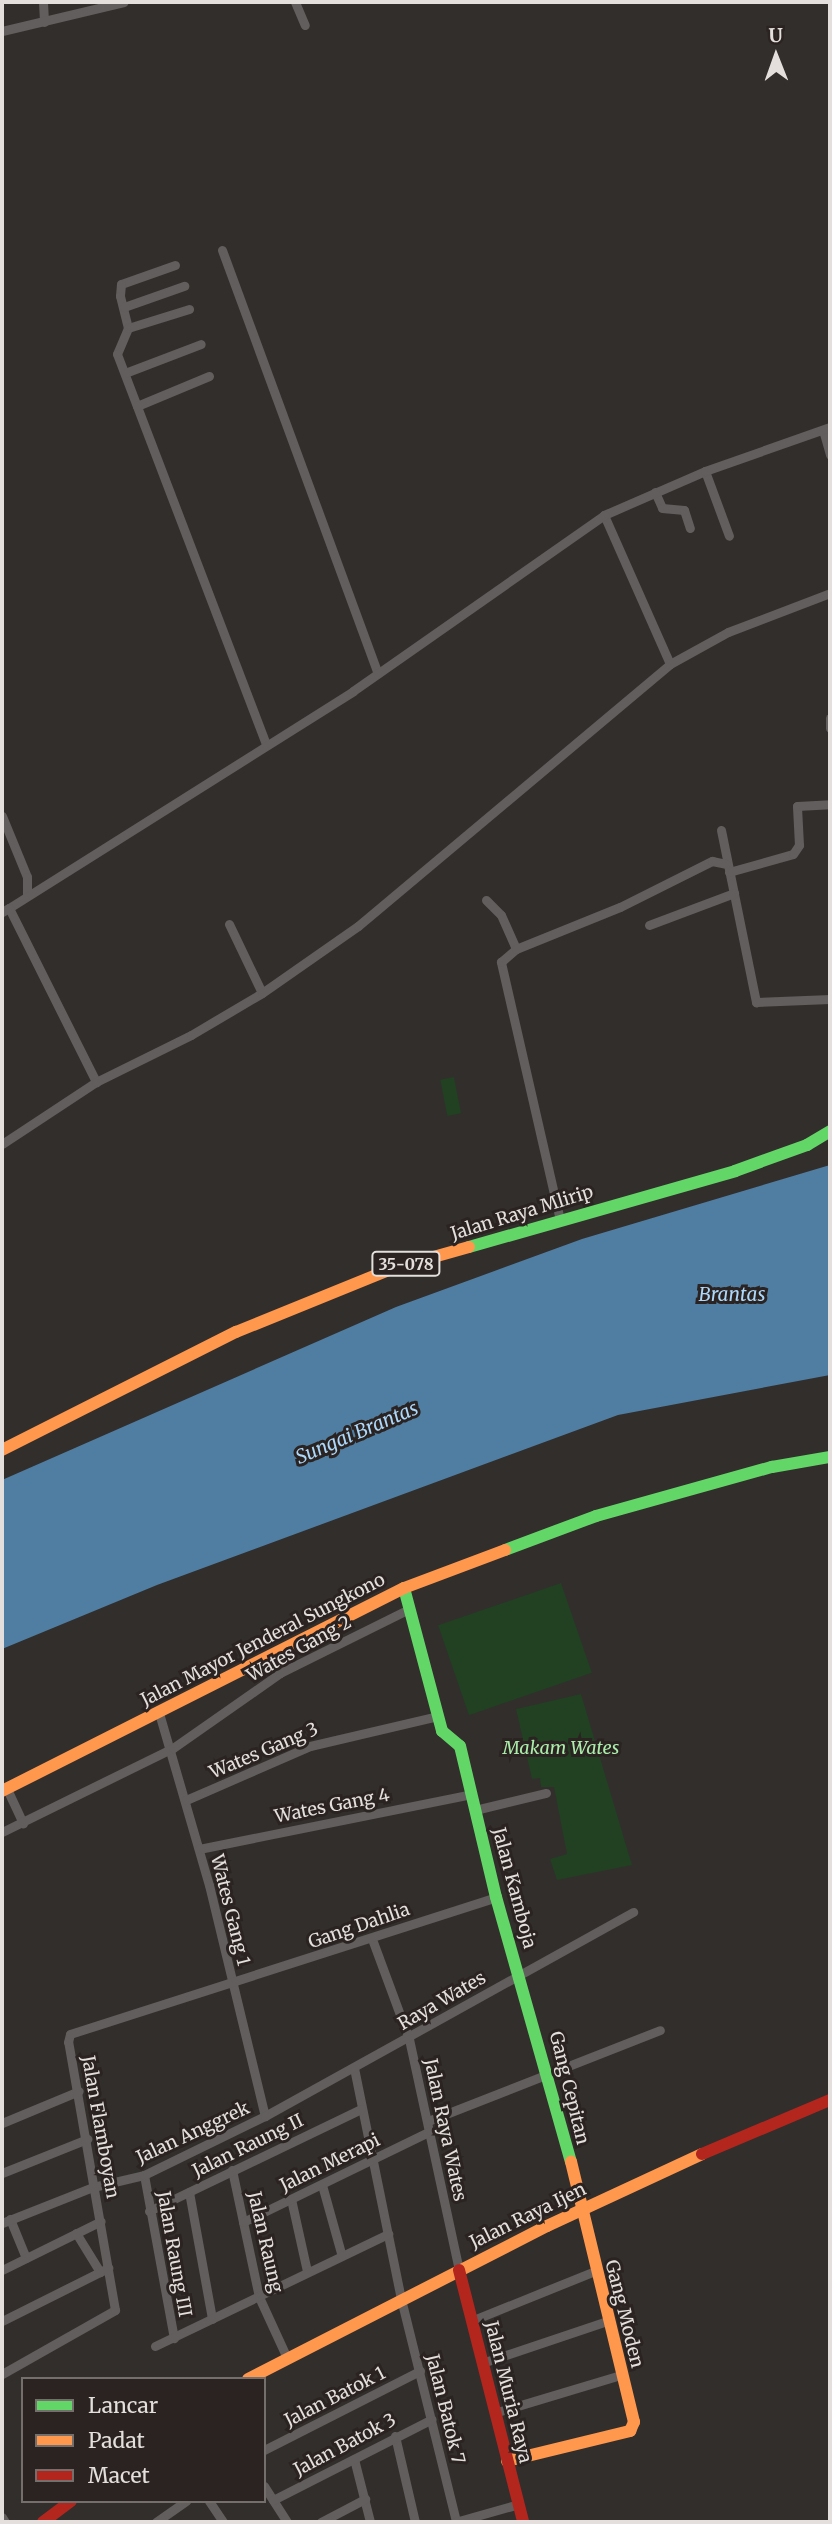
<!DOCTYPE html>
<style>
body{margin:0}
#map{position:relative;width:832px;height:2524px;overflow:hidden;background:#322e2c;font-family:Merriweather,serif}
div>[style]{position:absolute}
.green>*{inset:0;background:#224022;transform-origin:0 0}
.water>*{inset:0;background:#4f7ea2}
.street>*{height:9px;margin:-4.5px;padding:0 4.5px;transform-origin:4.5px;border-radius:4.5px;background:#615e5d}
.fast>*{height:12px;margin:-6px;padding:0 6px;transform-origin:6px;border-radius:6px;background:#63d668}
.slow>*{height:12px;margin:-6px;padding:0 6px;transform-origin:6px;border-radius:6px;background:#ff974d}
.jam>*{height:12px;margin:-6px;padding:0 6px;transform-origin:6px;border-radius:6px;background:#b3261e}
span{translate:-50% -50%;white-space:nowrap;text-align:center;line-height:1.15;-webkit-text-stroke:6px #2a2321;paint-order:stroke}
.shield-label span{padding:2px 5px;background:#2a2321;border:2px solid;border-radius:5px;-webkit-text-stroke-width:0}
.shield-label{font-size:16px;color:#e4dfdd;font-weight:700}
.street-label{font-size:18px;color:#e4dfdd}
.park-label{font-size:18px;color:#abedaa;font-style:italic}
.water-label{font-size:19px;color:#acd8fb;font-style:italic}
.frame{position:absolute;inset:0;border:4px solid #e4dfdd;pointer-events:none}
.legend{position:absolute;left:21px;top:2377px;width:245px;height:126px;box-sizing:border-box;background:#2a2321;border:2px solid #746e6c;margin:0;padding:9px 12px;list-style:none;font-size:21px;color:#e4dfdd}
.legend li{display:flex;align-items:center;gap:14px;height:35px}
.legend b{width:35px;border:2px solid #746e6c}
.north{position:absolute;left:741px;top:21px;width:70px;height:70px;-webkit-text-stroke:5px #2a2321;paint-order:stroke;rotate:359deg;font-size:19px;font-weight:700;line-height:28px;text-align:center;color:#e4dfdd}
.north::after{content:'';display:block;margin:auto;width:24px;height:32px;background:#e4dfdd;clip-path:polygon(50% 0,100% 100%,50% 72%,0 100%)}
</style>
<div id="map">
<div class="green">
<i style="left:454px;top:1077px;width:37px;height:14px;rotate:79deg"></i>
<i style="left:561px;top:1583px;width:95px;height:130px;rotate:71deg"></i>
<i style="clip-path:polygon(581px 1694px,632px 1865px,557px 1880px,550px 1859px,567px 1854px,554px 1787px,541px 1787px,540px 1778px,532px 1779px,516px 1709px)"></i>
</div>
<div class="water">
<i style="clip-path:polygon(830px 1165px,830px 1375px,618px 1415px,157px 1585px,2px 1649px,2px 1480px,396px 1307px,582px 1239px)"></i>
</div>
<div class="street">
<i style="left:43px;top:2px;width:20px;rotate:87deg"></i>
<i style="left:295px;top:2px;width:25px;rotate:67deg"></i>
<i style="left:2px;top:31px;width:125px;rotate:-13.4deg"></i>
<i style="left:222px;top:250px;width:451px;rotate:69.8deg"></i>
<i style="left:175px;top:265px;width:57px;rotate:160.6deg"></i>
<i style="left:121px;top:284px;width:12px;rotate:95deg"></i>
<i style="left:120px;top:296px;width:33px;rotate:76deg"></i>
<i style="left:128px;top:328px;width:28px;rotate:113deg"></i>
<i style="left:117px;top:354px;width:418px;rotate:69.1deg"></i>
<i style="left:124px;top:307px;width:64px;rotate:-19.3deg"></i>
<i style="left:128px;top:328px;width:64px;rotate:-17.3deg"></i>
<i style="left:125px;top:373px;width:81px;rotate:-20.9deg"></i>
<i style="left:137px;top:406px;width:78px;rotate:-22.6deg"></i>
<i style="left:823px;top:430px;width:26px;rotate:74deg"></i>
<i style="left:705px;top:471px;width:69px;rotate:69.7deg"></i>
<i style="left:655px;top:492px;width:17px;rotate:66deg"></i>
<i style="left:662px;top:508px;width:22px;rotate:5deg"></i>
<i style="left:684px;top:510px;width:19px;rotate:72deg"></i>
<i style="left:670px;top:664px;width:163px;rotate:-113.9deg"></i>
<i style="left:604px;top:515px;width:110px;rotate:-23.5deg"></i>
<i style="left:705px;top:471px;width:133px;rotate:-19.4deg"></i>
<i style="left:830px;top:718px;width:10px;rotate:90deg"></i>
<i style="left:2px;top:816px;width:66px;rotate:67.7deg"></i>
<i style="left:27px;top:877px;width:19px;rotate:90deg"></i>
<i style="left:721px;top:830px;width:176px;rotate:78.5deg"></i>
<i style="left:756px;top:1002px;width:74px;rotate:-2.3deg"></i>
<i style="left:729px;top:872px;width:66px;rotate:-15.7deg"></i>
<i style="left:793px;top:854px;width:11px;rotate:-56deg"></i>
<i style="left:799px;top:845px;width:39px;rotate:-93deg"></i>
<i style="left:797px;top:806px;width:33px;rotate:-3deg"></i>
<i style="left:486px;top:900px;width:21px;rotate:45deg"></i>
<i style="left:501px;top:915px;width:37px;rotate:66deg"></i>
<i style="left:9px;top:908px;width:407px;rotate:-32.2deg"></i>
<i style="left:353px;top:691px;width:307px;rotate:-35deg"></i>
<i style="left:2px;top:912px;width:8px;rotate:-30deg"></i>
<i style="left:9px;top:908px;width:195px;rotate:63.4deg"></i>
<i style="left:229px;top:924px;width:76px;rotate:64.4deg"></i>
<i style="left:649px;top:925px;width:91px;rotate:-20.6deg"></i>
<i style="left:2px;top:1144px;width:113px;rotate:-33.4deg"></i>
<i style="left:96px;top:1082px;width:106px;rotate:-26.3deg"></i>
<i style="left:191px;top:1035px;width:82px;rotate:-30.6deg"></i>
<i style="left:262px;top:993px;width:117px;rotate:-34.9deg"></i>
<i style="left:358px;top:926px;width:407px;rotate:-40deg"></i>
<i style="left:670px;top:664px;width:66px;rotate:-28.9deg"></i>
<i style="left:728px;top:632px;width:109px;rotate:-20.9deg"></i>
<i style="left:560px;top:1220px;width:265px;rotate:-102.9deg"></i>
<i style="left:501px;top:962px;width:20px;rotate:-41deg"></i>
<i style="left:516px;top:949px;width:112px;rotate:-22deg"></i>
<i style="left:620px;top:907px;width:103px;rotate:-26.6deg"></i>
<i style="left:712px;top:861px;width:14px;rotate:12deg"></i>
<i style="left:269px;top:1654px;width:22px;rotate:60deg"></i>
<i style="left:159px;top:1713px;width:179px;rotate:73.8deg"></i>
<i style="left:209px;top:1885px;width:238px;rotate:76.4deg"></i>
<i style="left:7px;top:1789px;width:38px;rotate:65deg"></i>
<i style="left:186px;top:1800px;width:135px;rotate:-23.5deg"></i>
<i style="left:310px;top:1746px;width:131px;rotate:-13.2deg"></i>
<i style="left:475px;top:1810px;width:73px;rotate:-13.5deg"></i>
<i style="left:2px;top:1832px;width:191px;rotate:-26.2deg"></i>
<i style="left:173px;top:1748px;width:131px;rotate:-35deg"></i>
<i style="left:280px;top:1673px;width:144px;rotate:-26.4deg"></i>
<i style="left:199px;top:1849px;width:278px;rotate:-11.4deg"></i>
<i style="left:372px;top:1939px;width:107px;rotate:69.7deg"></i>
<i style="left:409px;top:2039px;width:236px;rotate:77.8deg"></i>
<i style="left:354px;top:2068px;width:240px;rotate:78.5deg"></i>
<i style="left:402px;top:2303px;width:226px;rotate:76.1deg"></i>
<i style="left:428px;top:2121px;width:249px;rotate:-21.4deg"></i>
<i style="left:2px;top:2123px;width:83px;rotate:-22.6deg"></i>
<i style="left:232px;top:2170px;width:130px;rotate:78deg"></i>
<i style="left:259px;top:2297px;width:67px;rotate:65.3deg"></i>
<i style="left:2px;top:2173px;width:92px;rotate:-21.8deg"></i>
<i style="left:144px;top:2175px;width:166px;rotate:79.6deg"></i>
<i style="left:322px;top:2185px;width:71px;rotate:74.4deg"></i>
<i style="left:189px;top:2192px;width:129px;rotate:79.7deg"></i>
<i style="left:291px;top:2199px;width:74px;rotate:77.5deg"></i>
<i style="left:149px;top:2211px;width:235px;rotate:-25.7deg"></i>
<i style="left:10px;top:2219px;width:42px;rotate:67.7deg"></i>
<i style="left:243px;top:2222px;width:208px;rotate:-25.9deg"></i>
<i style="left:2px;top:2223px;width:98px;rotate:-21.6deg"></i>
<i style="left:93px;top:2187px;width:52px;rotate:-13.2deg"></i>
<i style="left:144px;top:2175px;width:135px;rotate:-26deg"></i>
<i style="left:265px;top:2116px;width:421px;rotate:-29deg"></i>
<i style="left:76px;top:2233px;width:46px;rotate:58.4deg"></i>
<i style="left:2px;top:2270px;width:110px;rotate:-26.3deg"></i>
<i style="left:2px;top:2321px;width:119px;rotate:-26.6deg"></i>
<i style="left:471px;top:2321px;width:134px;rotate:-22deg"></i>
<i style="left:155px;top:2346px;width:259px;rotate:-25.7deg"></i>
<i style="left:482px;top:2363px;width:132px;rotate:-18.6deg"></i>
<i style="left:2px;top:2374px;width:130px;rotate:-29.5deg"></i>
<i style="left:115px;top:2310px;width:272px;rotate:-99.9deg"></i>
<i style="left:68px;top:2042px;width:8px;rotate:-76deg"></i>
<i style="left:70px;top:2034px;width:447px;rotate:-17.8deg"></i>
<i style="left:494px;top:2413px;width:133px;rotate:-16.7deg"></i>
<i style="left:395px;top:2436px;width:88px;rotate:76.9deg"></i>
<i style="left:264px;top:2450px;width:175px;rotate:-26.9deg"></i>
<i style="left:354px;top:2459px;width:65px;rotate:75.7deg"></i>
<i style="left:264px;top:2486px;width:43px;rotate:57.4deg"></i>
<i style="left:273px;top:2500px;width:178px;rotate:-27deg"></i>
<i style="left:209px;top:2501px;width:25px;rotate:56deg"></i>
<i style="left:2px;top:2517px;width:6px;rotate:59deg"></i>
<i style="left:156px;top:2522px;width:37px;rotate:-35deg"></i>
<i style="left:321px;top:2522px;width:50px;rotate:-27.6deg"></i>
<i style="left:455px;top:2522px;width:66px;rotate:-15.7deg"></i>
</div>
<div class="fast">
<i style="left:469px;top:1247px;width:277px;rotate:-15.9deg"></i>
<i style="left:735px;top:1171px;width:77px;rotate:-19.9deg"></i>
<i style="left:807px;top:1145px;width:27px;rotate:-31deg"></i>
<i style="left:505px;top:1550px;width:97px;rotate:-20.5deg"></i>
<i style="left:596px;top:1516px;width:183px;rotate:-15.6deg"></i>
<i style="left:772px;top:1467px;width:59px;rotate:-9.8deg"></i>
<i style="left:404px;top:1588px;width:148px;rotate:75.1deg"></i>
<i style="left:442px;top:1731px;width:23px;rotate:40deg"></i>
<i style="left:460px;top:1746px;width:155px;rotate:76.6deg"></i>
<i style="left:496px;top:1897px;width:275px;rotate:74.2deg"></i>
</div>
<div class="slow">
<i style="left:2px;top:1450px;width:262px;rotate:-26.8deg"></i>
<i style="left:236px;top:1332px;width:167px;rotate:-22.1deg"></i>
<i style="left:391px;top:1269px;width:81px;rotate:-15.8deg"></i>
<i style="left:2px;top:1791px;width:450px;rotate:-26.8deg"></i>
<i style="left:404px;top:1588px;width:108px;rotate:-20.6deg"></i>
<i style="left:248px;top:2379px;width:336px;rotate:-27.1deg"></i>
<i style="left:547px;top:2226px;width:171px;rotate:-24.9deg"></i>
<i style="left:507px;top:2461px;width:127px;rotate:-13.7deg"></i>
<i style="left:630px;top:2431px;width:10px;rotate:-66deg"></i>
<i style="left:634px;top:2422px;width:268px;rotate:-103.6deg"></i>
</div>
<div class="jam">
<i style="left:702px;top:2154px;width:139px;rotate:-22.9deg"></i>
<i style="left:459px;top:2270px;width:260px;rotate:75.7deg"></i>
<i style="left:43px;top:2522px;width:35px;rotate:-37deg"></i>
</div>
<div class="shield-label">
<span style="left:406px;top:1264px">35-078</span>
</div>
<div class="street-label">
<span style="left:522px;top:1213px;rotate:-17deg">Jalan Raya Mlirip</span>
<span style="left:263px;top:1640px;rotate:-27deg">Jalan Mayor Jenderal Sungkono</span>
<span style="left:299px;top:1649px;rotate:-29deg">Wates Gang 2</span>
<span style="left:264px;top:1751px;rotate:-23deg">Wates Gang 3</span>
<span style="left:332px;top:1806px;rotate:-11deg">Wates Gang 4</span>
<span style="left:514px;top:1888px;rotate:75deg">Jalan Kamboja</span>
<span style="left:230px;top:1910px;rotate:76deg">Wates Gang 1</span>
<span style="left:359px;top:1926px;rotate:-19deg">Gang Dahlia</span>
<span style="left:442px;top:2001px;rotate:-30deg">Raya Wates</span>
<span style="left:569px;top:2088px;rotate:76deg">Gang Cepitan</span>
<span style="left:100px;top:2127px;rotate:80deg">Jalan Flamboyan</span>
<span style="left:445px;top:2130px;rotate:78deg">Jalan Raya Wates</span>
<span style="left:193px;top:2133px;rotate:-25deg">Jalan Anggrek</span>
<span style="left:248px;top:2146px;rotate:-26deg">Jalan Raung II</span>
<span style="left:330px;top:2163px;rotate:-26deg">Jalan Merapi</span>
<span style="left:528px;top:2216px;rotate:-26deg">Jalan Raya Ijen</span>
<span style="left:265px;top:2242px;rotate:77deg">Jalan Raung</span>
<span style="left:174px;top:2254px;rotate:80deg">Jalan Raung III</span>
<span style="left:624px;top:2314px;rotate:76deg">Gang Moden</span>
<span style="left:508px;top:2392px;rotate:76deg">Jalan Muria Raya</span>
<span style="left:335px;top:2397px;rotate:-27deg">Jalan Batok 1</span>
<span style="left:445px;top:2409px;rotate:76deg">Jalan Batok 7</span>
<span style="left:345px;top:2445px;rotate:-28deg">Jalan Batok 3</span>
</div>
<div class="park-label">
<span style="left:561px;top:1748px">Makam Wates</span>
</div>
<div class="water-label">
<span style="left:732px;top:1295px">Brantas</span>
<span style="left:357px;top:1433px;rotate:-23deg">Sungai Brantas</span>
</div>
<div class="frame"></div>
<ul class="legend">
<li><b style="height:9px;background:#63d668"></b>Lancar</li>
<li><b style="height:9px;background:#ff974d"></b>Padat</li>
<li><b style="height:9px;background:#b3261e"></b>Macet</li>
</ul>
<div class="north">U</div>
</div>
